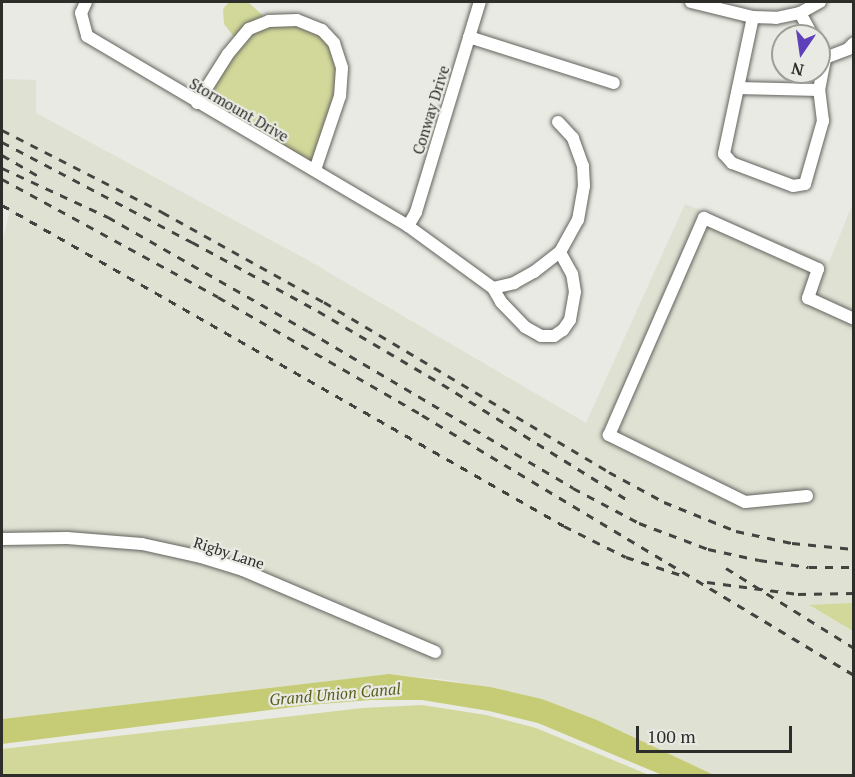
<!DOCTYPE html>
<style>
body{margin:0}
#map{position:relative;width:855px;height:777px;overflow:hidden;background:#e9eae3;font-family:"PT Serif",serif}
div>[style]{position:absolute}
.built>*{inset:0;background:#dfe1d3}
.green>*{inset:0;background:#d2d79a}
.water>*{inset:0;background:#c6cc75}
.roads{filter:drop-shadow(0 0 2px #63635e) drop-shadow(0 0 2px #63635e)}
.minor>*{height:12px;margin:-6px;padding:0 6px;transform-origin:6px;border-radius:6px;background:#fff}
.rail>*{height:3px;margin-top:-1.5px;transform-origin:0;background:repeating-linear-gradient(90deg,#434340 0 8px,transparent 0 16px)}
span{translate:-50% -50%;white-space:nowrap;text-align:center;line-height:1.15;-webkit-text-stroke:4.5px #e9eae3;paint-order:stroke}
.street-label{font-size:15px;color:#2d2d2a}
.water-label{font-size:16px;color:#595c1e;font-style:italic}
.frame{position:absolute;inset:0;border:3px solid #2d2d2a;pointer-events:none}
.north{position:absolute;left:771px;top:24px;width:60px;height:60px;box-sizing:border-box;background:#e9eae3;border:2px solid #9e9e99;border-radius:50%;rotate:193deg;font-size:16px;font-weight:700;line-height:24px;text-align:center;color:#2d2d2a}
.north::after{content:'';display:block;margin:auto;width:21px;height:27px;background:#5e41b9;clip-path:polygon(50% 0,100% 100%,50% 72%,0 100%)}
.scale{position:absolute;left:636px;top:726px;width:156px;height:27px;box-sizing:border-box;border:3px solid #2d2d2a;border-top:0;padding-left:8px;font-size:18px;line-height:21px;white-space:nowrap;color:#2d2d2a;-webkit-text-stroke:4px #e9eae3;paint-order:stroke}
</style>
<div id="map">
<div class="built">
<i style="clip-path:polygon(2px 79px,36px 80px,36px 113px,304px 258px,586px 423px,685px 204px,829px 262px,853px 203px,853px 603px,810px 606px,853px 631px,853px 775px,714px 775px,597px 720px,542px 699px,447px 680px,390px 674px,2px 719px,2px 243px,10px 210px,2px 206px)"></i>
</div>
<div class="green">
<i style="clip-path:polygon(229px 2px,248px 2px,269px 21px,322px 30px,342px 68px,315px 170px,197px 103px,238px 42px,224px 24px,223px 9px)"></i>
<i style="clip-path:polygon(853px 603px,853px 631px,809px 605px,851px 603px)"></i>
<i style="clip-path:polygon(422px 705px,486px 715px,536px 728px,649px 775px,2px 775px,2px 749px,363px 708px)"></i>
</div>
<div class="water">
<i style="clip-path:polygon(389px 674px,490px 687px,542px 699px,597px 720px,714px 775px,662px 775px,538px 723px,489px 711px,422px 700px,371px 700px,309px 705px,2px 744px,2px 719px)"></i>
</div>
<div class="roads">
<div class="minor">
<i style="left:86px;top:2px;width:12px;rotate:114deg"></i>
<i style="left:81px;top:13px;width:24px;rotate:75deg"></i>
<i style="left:87px;top:36px;width:373px;rotate:30.6deg"></i>
<i style="left:408px;top:226px;width:105px;rotate:36.1deg"></i>
<i style="left:493px;top:288px;width:22px;rotate:-13deg"></i>
<i style="left:514px;top:283px;width:23px;rotate:-29deg"></i>
<i style="left:534px;top:272px;width:33px;rotate:-38deg"></i>
<i style="left:560px;top:252px;width:37px;rotate:-61deg"></i>
<i style="left:578px;top:220px;width:35px;rotate:-80deg"></i>
<i style="left:584px;top:186px;width:20px;rotate:-93deg"></i>
<i style="left:583px;top:166px;width:30px;rotate:-110deg"></i>
<i style="left:573px;top:138px;width:22px;rotate:-133deg"></i>
<i style="left:691px;top:2px;width:64px;rotate:13.6deg"></i>
<i style="left:753px;top:17px;width:23px;rotate:2deg"></i>
<i style="left:776px;top:18px;width:25px;rotate:-12deg"></i>
<i style="left:800px;top:13px;width:23px;rotate:-29deg"></i>
<i style="left:800px;top:13px;width:26px;rotate:61deg"></i>
<i style="left:753px;top:17px;width:140px;rotate:102deg"></i>
<i style="left:724px;top:154px;width:12px;rotate:48deg"></i>
<i style="left:732px;top:163px;width:65px;rotate:20.7deg"></i>
<i style="left:793px;top:186px;width:12px;rotate:-9deg"></i>
<i style="left:805px;top:184px;width:66px;rotate:-74.1deg"></i>
<i style="left:823px;top:121px;width:31px;rotate:-97deg"></i>
<i style="left:819px;top:90px;width:33px;rotate:-79deg"></i>
<i style="left:825px;top:58px;width:13px;rotate:-119deg"></i>
<i style="left:469px;top:37px;width:152px;rotate:17.6deg"></i>
<i style="left:825px;top:58px;width:25px;rotate:-21deg"></i>
<i style="left:848px;top:49px;width:8px;rotate:-45deg"></i>
<i style="left:738px;top:88px;width:81px;rotate:1.4deg"></i>
<i style="left:197px;top:103px;width:58px;rotate:-57.7deg"></i>
<i style="left:228px;top:54px;width:33px;rotate:-50deg"></i>
<i style="left:249px;top:29px;width:22px;rotate:-22deg"></i>
<i style="left:269px;top:21px;width:28px;rotate:-2deg"></i>
<i style="left:297px;top:20px;width:27px;rotate:22deg"></i>
<i style="left:322px;top:30px;width:18px;rotate:47deg"></i>
<i style="left:334px;top:43px;width:26px;rotate:72deg"></i>
<i style="left:342px;top:68px;width:28px;rotate:94deg"></i>
<i style="left:340px;top:96px;width:78px;rotate:108.7deg"></i>
<i style="left:408px;top:226px;width:16px;rotate:-60deg"></i>
<i style="left:416px;top:212px;width:220px;rotate:-73.1deg"></i>
<i style="left:493px;top:288px;width:16px;rotate:60deg"></i>
<i style="left:501px;top:302px;width:35px;rotate:46deg"></i>
<i style="left:525px;top:327px;width:18px;rotate:29deg"></i>
<i style="left:541px;top:336px;width:13px"></i>
<i style="left:554px;top:336px;width:11px;rotate:-34deg"></i>
<i style="left:563px;top:330px;width:12px;rotate:-55deg"></i>
<i style="left:570px;top:320px;width:28px;rotate:-80deg"></i>
<i style="left:575px;top:292px;width:18px;rotate:-99deg"></i>
<i style="left:572px;top:274px;width:25px;rotate:-119deg"></i>
<i style="left:807px;top:496px;width:62px;rotate:174.5deg"></i>
<i style="left:745px;top:502px;width:152px;rotate:-153.8deg"></i>
<i style="left:609px;top:435px;width:237px;rotate:-66.4deg"></i>
<i style="left:704px;top:218px;width:125px;rotate:24.1deg"></i>
<i style="left:818px;top:269px;width:31px;rotate:109deg"></i>
<i style="left:808px;top:298px;width:51px;rotate:24.5deg"></i>
<i style="left:2px;top:539px;width:65px;rotate:-0.9deg"></i>
<i style="left:67px;top:538px;width:75px;rotate:4.6deg"></i>
<i style="left:142px;top:544px;width:60px;rotate:12.4deg"></i>
<i style="left:201px;top:557px;width:44px;rotate:17.2deg"></i>
<i style="left:243px;top:570px;width:209px;rotate:23.1deg"></i>
</div>
</div>
<div class="rail">
<i style="left:2px;top:130px;width:180px;rotate:27.1deg"></i>
<i style="left:162px;top:212px;width:185px;rotate:29.1deg"></i>
<i style="left:324px;top:302px;width:332px;rotate:30.8deg"></i>
<i style="left:609px;top:472px;width:63px;rotate:28.6deg"></i>
<i style="left:664px;top:502px;width:78px;rotate:21.9deg"></i>
<i style="left:736px;top:531px;width:57px;rotate:12.1deg"></i>
<i style="left:792px;top:543px;width:62px;rotate:5.5deg"></i>
<i style="left:2px;top:142px;width:215px;rotate:27.8deg"></i>
<i style="left:192px;top:242px;width:144px;rotate:28.7deg"></i>
<i style="left:318px;top:311px;width:144px;rotate:30.5deg"></i>
<i style="left:442px;top:384px;width:221px;rotate:32deg"></i>
<i style="left:2px;top:155px;width:44px;rotate:30.1deg"></i>
<i style="left:2px;top:168px;width:117px;rotate:24.8deg"></i>
<i style="left:108px;top:217px;width:230px;rotate:29.7deg"></i>
<i style="left:308px;top:331px;width:308px;rotate:30.6deg"></i>
<i style="left:573px;top:488px;width:75px;rotate:27.9deg"></i>
<i style="left:639px;top:523px;width:74px;rotate:20.6deg"></i>
<i style="left:708px;top:549px;width:52px;rotate:12.2deg"></i>
<i style="left:759px;top:560px;width:50px;rotate:8deg"></i>
<i style="left:809px;top:567px;width:45px"></i>
<i style="left:2px;top:179px;width:246px;rotate:28.6deg"></i>
<i style="left:218px;top:297px;width:236px;rotate:30deg"></i>
<i style="left:422px;top:415px;width:504px;rotate:31.04deg"></i>
<i style="left:2px;top:205px;width:647px;rotate:29.73deg"></i>
<i style="left:564px;top:526px;width:69px;rotate:26.6deg"></i>
<i style="left:626px;top:557px;width:58px;rotate:18.1deg"></i>
<i style="left:726px;top:568px;width:151px;rotate:32deg"></i>
<i style="left:707px;top:582px;width:92px;rotate:7.5deg"></i>
<i style="left:798px;top:594px;width:56px;rotate:-1deg"></i>
</div>
<div class="street-label">
<span style="left:239px;top:110px;rotate:30deg">Stormount Drive</span>
<span style="left:431px;top:110px;rotate:-73deg">Conway Drive</span>
<span style="left:229px;top:553px;rotate:18deg">Rigby Lane</span>
</div>
<div class="water-label">
<span style="left:335px;top:694px;rotate:-5deg">Grand Union Canal</span>
</div>
<div class="frame"></div>
<div class="north">N</div>
<div class="scale">100 m</div>
</div>
